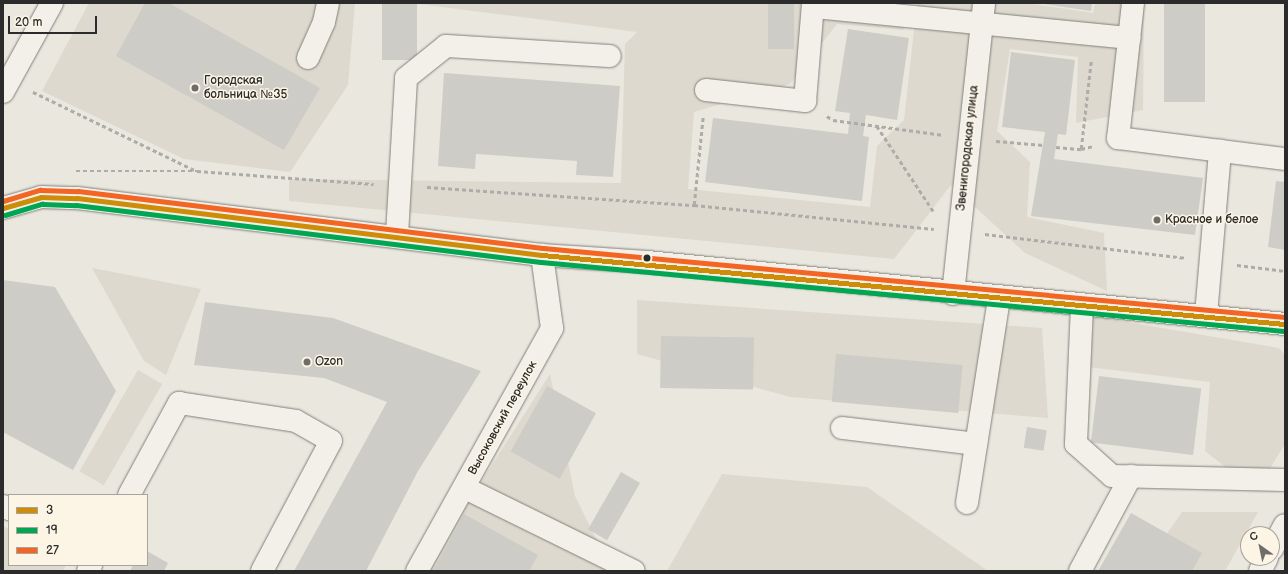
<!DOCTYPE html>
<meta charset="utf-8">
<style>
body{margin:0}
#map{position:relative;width:1288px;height:574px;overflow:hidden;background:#eae7df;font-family:"Balsamiq Sans",sans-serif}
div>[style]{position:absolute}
.built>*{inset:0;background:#ddd9ce;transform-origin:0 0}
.building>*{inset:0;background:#ceccc6;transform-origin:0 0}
.path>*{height:2.5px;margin-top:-1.25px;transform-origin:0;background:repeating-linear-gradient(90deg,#aeaca9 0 4px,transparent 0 7px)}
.roads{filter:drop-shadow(0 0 1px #81807c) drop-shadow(0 0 1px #81807c)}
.minor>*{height:22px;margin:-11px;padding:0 11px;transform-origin:11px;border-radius:11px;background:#f3f0ea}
.bus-1>*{height:5px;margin:-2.5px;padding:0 2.5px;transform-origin:2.5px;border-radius:2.5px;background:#ce8d09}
.bus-2>*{height:5px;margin:-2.5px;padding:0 2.5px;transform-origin:2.5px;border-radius:2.5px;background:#00a651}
.bus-3>*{height:5px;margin:-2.5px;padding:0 2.5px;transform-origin:2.5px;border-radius:2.5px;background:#f26522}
.dots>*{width:11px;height:11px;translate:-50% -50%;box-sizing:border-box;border:2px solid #fcf5e5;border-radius:50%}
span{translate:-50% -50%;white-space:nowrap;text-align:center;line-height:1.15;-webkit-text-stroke:3px #fcf5e5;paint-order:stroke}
.poi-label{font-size:12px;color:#2b2b2b}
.left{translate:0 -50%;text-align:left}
.street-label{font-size:12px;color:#2b2b2b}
.frame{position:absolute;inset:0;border:4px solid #2b2b2b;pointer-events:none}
.legend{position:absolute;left:8px;top:494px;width:140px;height:72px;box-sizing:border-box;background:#fcf5e5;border:1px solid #a8a49b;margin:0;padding:5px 7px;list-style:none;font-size:12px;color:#2b2b2b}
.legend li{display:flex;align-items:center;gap:8px;height:20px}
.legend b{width:20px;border:1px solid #a8a49b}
.north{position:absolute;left:1240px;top:526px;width:40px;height:40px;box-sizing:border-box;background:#fcf5e5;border:1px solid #a8a49b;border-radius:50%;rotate:327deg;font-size:11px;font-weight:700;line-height:16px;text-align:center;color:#2b2b2b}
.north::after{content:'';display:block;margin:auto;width:14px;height:18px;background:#6e6d6a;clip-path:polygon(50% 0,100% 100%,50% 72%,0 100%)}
.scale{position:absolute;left:8px;top:16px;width:89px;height:18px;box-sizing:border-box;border:2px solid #2b2b2b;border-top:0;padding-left:5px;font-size:12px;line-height:14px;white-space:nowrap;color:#2b2b2b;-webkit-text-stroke:3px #fcf5e5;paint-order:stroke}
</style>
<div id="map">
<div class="built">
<i style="clip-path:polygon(89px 3px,355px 3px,348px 85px,290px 172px,184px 159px,42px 91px)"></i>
<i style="clip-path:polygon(412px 3px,908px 3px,904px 30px,837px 24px,790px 84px,694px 112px,688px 189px,870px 207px,877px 146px,904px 120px,917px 3px,1027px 3px,1093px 13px,1095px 3px,1144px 3px,1143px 110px,1076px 123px,1078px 57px,1010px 49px,997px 131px,1030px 162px,1027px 217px,1104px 233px,1107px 291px,1025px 253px,951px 185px,894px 259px,289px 201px,289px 179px,621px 183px,625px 44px,637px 32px)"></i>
<i style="clip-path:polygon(92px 268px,201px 289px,166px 375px,144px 361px)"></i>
<i style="clip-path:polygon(637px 300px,1042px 328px,1048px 418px,790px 397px,637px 354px)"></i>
<i style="clip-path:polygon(1092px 316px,1279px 348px,1285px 355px,1285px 444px,1256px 491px,1205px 451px,1210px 382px,1088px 367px)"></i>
<i style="left:138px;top:370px;width:28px;height:117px;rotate:30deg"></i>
<i style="clip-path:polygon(550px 374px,575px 496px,605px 557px,636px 571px,424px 571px)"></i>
<i style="clip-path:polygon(722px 474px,867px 487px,988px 571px,667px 571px)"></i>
<i style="clip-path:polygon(1182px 512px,1258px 512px,1225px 571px,1141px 571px)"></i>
<i style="clip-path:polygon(3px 526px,9px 529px,9px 565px,66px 565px,63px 571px,3px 571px)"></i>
</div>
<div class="building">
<i style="clip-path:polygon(145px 3px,169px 3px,320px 88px,284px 150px,116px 56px)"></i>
<i style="left:382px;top:3px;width:35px;height:57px"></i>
<i style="left:768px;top:3px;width:26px;height:46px"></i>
<i style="clip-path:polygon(1037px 3px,1092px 3px,1091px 11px)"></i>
<i style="left:1164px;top:3px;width:41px;height:99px"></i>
<i style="clip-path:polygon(848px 29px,909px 38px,897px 120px,866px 115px,863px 136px,869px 137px,862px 201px,705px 182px,713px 118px,848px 134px,850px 113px,835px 111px)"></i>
<i style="clip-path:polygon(1011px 52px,1075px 60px,1066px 135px,1058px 134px,1054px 159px,1203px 178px,1195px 235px,1031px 216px,1045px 132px,1002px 127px)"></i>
<i style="clip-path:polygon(444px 73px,620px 86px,613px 177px,576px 175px,577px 161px,476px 154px,475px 169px,438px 166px)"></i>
<i style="clip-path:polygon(1276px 181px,1285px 182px,1285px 250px,1268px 247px)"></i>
<i style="clip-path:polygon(3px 280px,55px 287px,116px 391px,73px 470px,3px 432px)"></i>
<i style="clip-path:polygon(205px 302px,333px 318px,481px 371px,418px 471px,366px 571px,294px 571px,387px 402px,324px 378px,194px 365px)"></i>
<i style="left:661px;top:336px;width:93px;height:52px;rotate:1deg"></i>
<i style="left:836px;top:354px;width:127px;height:48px;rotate:5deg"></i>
<i style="left:1099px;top:376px;width:103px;height:67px;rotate:7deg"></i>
<i style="left:547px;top:386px;width:56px;height:75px;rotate:29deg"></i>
<i style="left:1027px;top:427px;width:20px;height:21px;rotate:9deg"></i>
<i style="left:621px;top:472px;width:22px;height:66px;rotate:30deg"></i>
<i style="clip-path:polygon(1131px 513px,1202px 553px,1192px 571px,1098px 571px)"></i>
<i style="clip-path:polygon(464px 514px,538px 555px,529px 571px,433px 571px)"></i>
<i style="clip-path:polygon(147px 551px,168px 563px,164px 571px,130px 571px,133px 565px,147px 565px)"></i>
</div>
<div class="path">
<i style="left:33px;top:92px;width:179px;rotate:25.8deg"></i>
<i style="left:827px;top:116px;width:7px;rotate:34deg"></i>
<i style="left:833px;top:120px;width:112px;rotate:7.7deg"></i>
<i style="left:877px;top:126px;width:103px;rotate:56.5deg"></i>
<i style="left:996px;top:141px;width:48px;rotate:4.8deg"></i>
<i style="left:1056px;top:147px;width:25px;rotate:5deg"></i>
<i style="left:1081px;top:149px;width:12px;rotate:-14deg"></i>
<i style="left:1081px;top:149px;width:89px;rotate:-83.5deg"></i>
<i style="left:76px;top:171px;width:121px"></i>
<i style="left:197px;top:171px;width:177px;rotate:4.2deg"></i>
<i style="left:427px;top:187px;width:268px;rotate:3.9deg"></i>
<i style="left:694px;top:205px;width:241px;rotate:5.7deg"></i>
<i style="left:694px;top:205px;width:88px;rotate:-84.2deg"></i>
<i style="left:985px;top:234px;width:201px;rotate:6.8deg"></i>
<i style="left:1237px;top:265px;width:48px;rotate:7.1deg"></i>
</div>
<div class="roads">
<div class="minor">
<i style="left:1133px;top:3px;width:136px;rotate:96.3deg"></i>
<i style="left:1118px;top:138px;width:168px;rotate:7.2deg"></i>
<i style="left:813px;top:7px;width:318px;rotate:5.6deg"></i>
<i style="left:308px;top:58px;width:39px;rotate:-66deg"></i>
<i style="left:324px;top:22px;width:19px;rotate:-78deg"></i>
<i style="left:706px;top:90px;width:100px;rotate:6.3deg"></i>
<i style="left:805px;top:101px;width:98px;rotate:-85.3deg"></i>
<i style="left:3px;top:92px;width:102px;rotate:-61.2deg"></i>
<i style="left:3px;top:208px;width:40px;rotate:-16deg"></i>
<i style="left:41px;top:197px;width:36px;rotate:2deg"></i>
<i style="left:77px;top:198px;width:468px;rotate:7deg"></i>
<i style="left:542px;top:255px;width:105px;rotate:3.8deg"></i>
<i style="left:647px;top:262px;width:641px;rotate:5.55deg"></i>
<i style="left:397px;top:235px;width:157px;rotate:-86.7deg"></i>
<i style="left:406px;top:78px;width:51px;rotate:-38.7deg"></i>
<i style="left:446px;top:46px;width:164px;rotate:3.5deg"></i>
<i style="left:953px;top:294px;width:293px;rotate:-83.9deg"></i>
<i style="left:1082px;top:306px;width:138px;rotate:92.5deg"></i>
<i style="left:1076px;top:444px;width:48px;rotate:41.6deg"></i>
<i style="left:1112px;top:476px;width:173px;rotate:1.3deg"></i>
<i style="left:1206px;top:315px;width:165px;rotate:-85.1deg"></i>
<i style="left:842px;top:428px;width:135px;rotate:6.8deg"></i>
<i style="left:465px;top:488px;width:188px;rotate:26.2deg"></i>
<i style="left:129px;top:495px;width:105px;rotate:-61.5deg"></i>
<i style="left:179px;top:403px;width:118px;rotate:8.7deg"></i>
<i style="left:296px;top:421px;width:40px;rotate:29.7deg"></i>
<i style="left:331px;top:441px;width:147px;rotate:118deg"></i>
<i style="left:967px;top:503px;width:207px;rotate:-81.1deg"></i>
<i style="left:3px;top:506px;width:7px;rotate:27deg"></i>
<i style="left:1272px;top:549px;width:27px;rotate:-62deg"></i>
<i style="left:88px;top:571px;width:7px;rotate:-63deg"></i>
<i style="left:417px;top:571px;width:278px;rotate:-60.9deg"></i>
<i style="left:552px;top:328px;width:74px;rotate:-97.8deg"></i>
<i style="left:1080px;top:571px;width:108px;rotate:-61.8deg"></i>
<i style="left:1260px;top:571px;width:15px;rotate:-62deg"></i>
</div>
</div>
<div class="bus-1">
<i style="left:3px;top:208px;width:40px;rotate:-16deg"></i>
<i style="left:41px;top:197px;width:36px;rotate:2deg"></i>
<i style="left:77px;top:198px;width:468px;rotate:7deg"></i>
<i style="left:542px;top:255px;width:746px;rotate:5.31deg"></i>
</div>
<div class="bus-2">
<i style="left:5px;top:215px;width:39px;rotate:-17deg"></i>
<i style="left:42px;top:204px;width:34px;rotate:2deg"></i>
<i style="left:76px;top:205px;width:468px;rotate:7deg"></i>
<i style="left:541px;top:262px;width:746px;rotate:5.31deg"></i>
</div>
<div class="bus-3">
<i style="left:3px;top:201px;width:39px;rotate:-17deg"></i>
<i style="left:40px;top:190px;width:38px;rotate:2deg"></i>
<i style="left:78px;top:191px;width:468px;rotate:7deg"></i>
<i style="left:543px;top:248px;width:745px;rotate:5.31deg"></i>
</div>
<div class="dots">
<i style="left:195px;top:88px;background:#6e6d6a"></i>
<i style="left:1157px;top:220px;background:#6e6d6a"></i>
<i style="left:647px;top:258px;background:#2b2b2b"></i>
<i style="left:307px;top:362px;background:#6e6d6a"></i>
</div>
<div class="poi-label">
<span class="left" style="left:204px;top:88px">Городская<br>больница №35</span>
<span class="left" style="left:1165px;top:220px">Красное и белое</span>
<span class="left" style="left:315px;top:362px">Ozon</span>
</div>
<div class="street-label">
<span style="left:968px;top:148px;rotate:-84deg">Звенигородская улица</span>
<span style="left:503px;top:418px;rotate:-61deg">Высоковский переулок</span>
</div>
<div class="frame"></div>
<ul class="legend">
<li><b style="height:5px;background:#ce8d09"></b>3</li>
<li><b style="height:5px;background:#00a651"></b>19</li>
<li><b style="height:5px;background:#f26522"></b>27</li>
</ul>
<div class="north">С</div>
<div class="scale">20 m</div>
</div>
